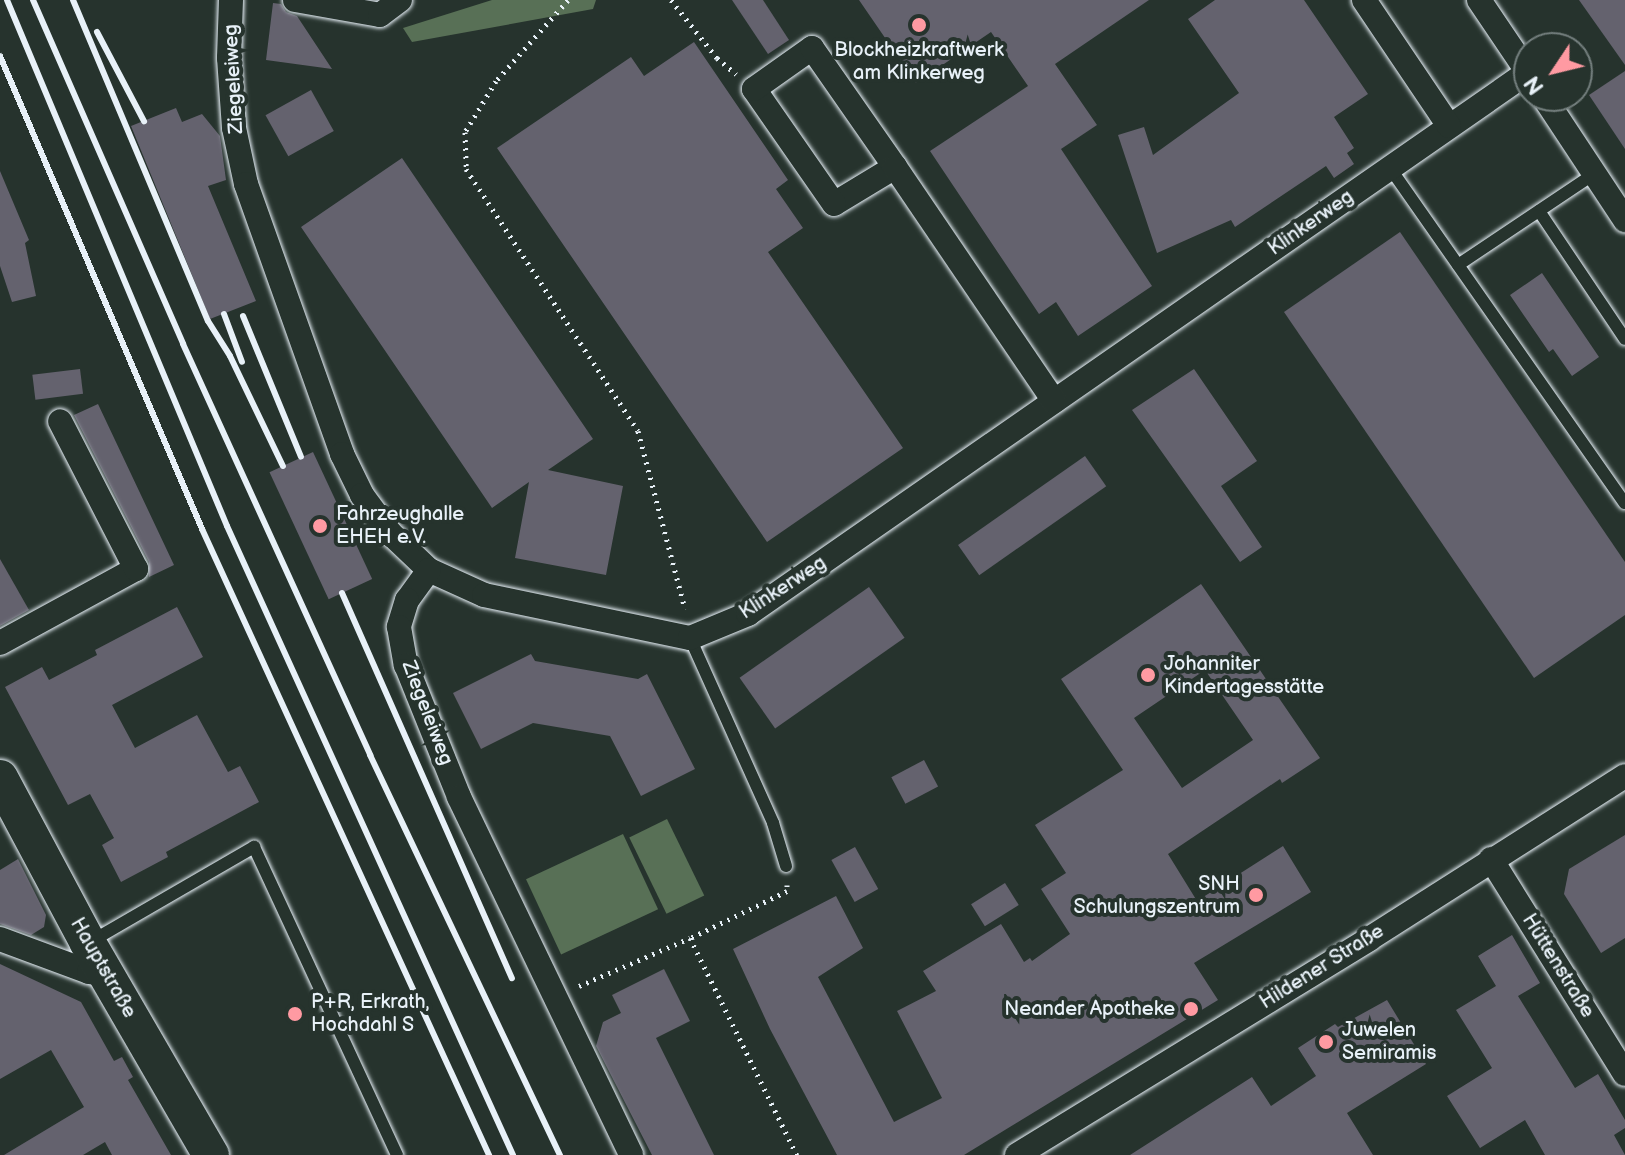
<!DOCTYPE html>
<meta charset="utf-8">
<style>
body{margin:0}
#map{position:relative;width:1625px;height:1155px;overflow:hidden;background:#26332d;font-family:"Balsamiq Sans",sans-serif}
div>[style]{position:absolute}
.green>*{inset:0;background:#587056;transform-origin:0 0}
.building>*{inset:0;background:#64626e;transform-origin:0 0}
.path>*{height:5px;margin-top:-2.5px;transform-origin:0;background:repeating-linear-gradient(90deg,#e8f1f8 0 2px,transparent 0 8px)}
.roads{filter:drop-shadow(0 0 2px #e8f1f8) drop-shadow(0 0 2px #e8f1f8)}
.lane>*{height:12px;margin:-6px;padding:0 6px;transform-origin:6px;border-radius:6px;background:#26332d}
.street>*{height:24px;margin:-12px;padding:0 12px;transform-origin:12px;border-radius:12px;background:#26332d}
.secondary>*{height:36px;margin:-18px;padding:0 18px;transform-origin:18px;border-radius:18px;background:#26332d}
.rail>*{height:6px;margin:-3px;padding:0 3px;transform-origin:3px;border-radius:3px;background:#e8f1f8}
.dots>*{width:22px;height:22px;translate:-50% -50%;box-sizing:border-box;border:4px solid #26332d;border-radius:50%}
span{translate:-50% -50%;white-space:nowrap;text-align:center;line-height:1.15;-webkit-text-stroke:8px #26332d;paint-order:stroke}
.poi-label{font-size:20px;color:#e8f1f8}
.left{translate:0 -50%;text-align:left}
.right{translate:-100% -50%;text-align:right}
.street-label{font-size:20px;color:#e8f1f8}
.north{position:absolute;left:1513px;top:32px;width:80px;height:80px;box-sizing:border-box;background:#26332d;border:2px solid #747f7e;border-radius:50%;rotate:235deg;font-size:22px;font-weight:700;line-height:32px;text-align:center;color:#e8f1f8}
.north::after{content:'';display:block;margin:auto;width:28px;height:36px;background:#ff9aa2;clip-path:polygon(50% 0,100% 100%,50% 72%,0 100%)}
</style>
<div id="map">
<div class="green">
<i style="clip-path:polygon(492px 0,596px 0,593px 9px,412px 42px,403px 28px)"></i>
<i style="left:667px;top:819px;width:85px;height:42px;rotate:64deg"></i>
<i style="left:623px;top:834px;width:83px;height:107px;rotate:65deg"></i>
</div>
<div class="building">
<i style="clip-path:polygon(732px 0,763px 0,789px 40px,768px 54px)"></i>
<i style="clip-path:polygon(859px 0,1149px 0,1055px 64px,1097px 125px,1061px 149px,1152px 286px,1078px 336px,1056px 302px,1039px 314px,930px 151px,1028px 86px,991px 32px,916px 83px)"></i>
<i style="clip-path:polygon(1215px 0,1304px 0,1368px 94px,1334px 117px,1354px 148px,1347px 153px,1354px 164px,1334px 178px,1326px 166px,1235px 227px,1231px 220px,1157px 253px,1118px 135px,1144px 127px,1153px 155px,1239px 93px,1188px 19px)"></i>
<i style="clip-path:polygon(1579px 0,1625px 0,1625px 65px)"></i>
<i style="clip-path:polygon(273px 3px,281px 4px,286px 12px,297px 16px,332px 69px,266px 60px)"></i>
<i style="clip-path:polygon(694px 42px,788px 180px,776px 189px,803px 228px,768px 252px,903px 448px,767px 542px,497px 148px,631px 57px,644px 76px)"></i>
<i style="clip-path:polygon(1625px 71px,1625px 149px,1589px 95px)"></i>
<i style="left:311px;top:90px;width:47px;height:52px;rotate:61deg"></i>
<i style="clip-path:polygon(176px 108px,182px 122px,202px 114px,220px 136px,226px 180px,208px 186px,256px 301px,210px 319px,131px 126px)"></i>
<i style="clip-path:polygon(402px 158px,593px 439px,548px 470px,623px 486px,606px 575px,515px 558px,529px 482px,492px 508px,301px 227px)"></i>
<i style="clip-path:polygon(0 171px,29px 240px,25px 243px,36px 296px,12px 302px,0 266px)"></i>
<i style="clip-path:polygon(1400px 232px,1625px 562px,1625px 615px,1534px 678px,1284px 312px)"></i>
<i style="clip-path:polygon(1542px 273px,1599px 357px,1572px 376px,1553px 349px,1549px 352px,1510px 295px)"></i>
<i style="left:80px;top:369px;width:25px;height:48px;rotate:83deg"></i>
<i style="clip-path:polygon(1194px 369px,1257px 461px,1221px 486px,1262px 547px,1240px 562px,1132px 410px)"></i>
<i style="clip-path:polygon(98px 404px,174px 565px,149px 577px,149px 562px,74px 415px)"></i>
<i style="left:313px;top:452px;width:140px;height:48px;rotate:65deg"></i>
<i style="left:1085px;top:456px;width:37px;height:155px;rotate:55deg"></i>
<i style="clip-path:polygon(0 559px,29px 610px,0 626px)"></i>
<i style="clip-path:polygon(evenodd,1201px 584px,1320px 758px,1282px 783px,1280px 779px,1168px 854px,1197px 901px,1283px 846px,1311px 892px,1194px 963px,1218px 1000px,964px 1155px,837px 1155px,770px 1029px,733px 949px,836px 896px,863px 948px,818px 977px,894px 1122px,942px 1098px,897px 1011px,936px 991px,923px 971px,1001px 924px,1024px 962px,1030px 958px,1032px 961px,1070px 934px,1041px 889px,1066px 873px,1035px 825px,1123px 770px,1061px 679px,1201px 584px,1205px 670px,1253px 740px,1182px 788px,1134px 718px,1205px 670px)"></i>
<i style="left:869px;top:587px;width:62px;height:158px;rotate:55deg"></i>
<i style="clip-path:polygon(177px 607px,203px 657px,112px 705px,135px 748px,197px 715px,228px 772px,240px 766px,259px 802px,166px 852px,168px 857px,121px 882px,102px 845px,114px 838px,90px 794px,68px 805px,5px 687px,42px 667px,49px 680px,97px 655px,95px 650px)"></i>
<i style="clip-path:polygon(531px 654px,535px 661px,638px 679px,647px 674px,695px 769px,641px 796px,610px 736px,533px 723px,481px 749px,453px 693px)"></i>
<i style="left:924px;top:760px;width:30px;height:37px;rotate:62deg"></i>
<i style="clip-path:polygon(1625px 835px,1625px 938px,1601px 953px,1564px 894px,1569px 869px)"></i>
<i style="left:855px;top:847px;width:48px;height:27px;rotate:61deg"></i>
<i style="clip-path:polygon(18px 859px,46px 915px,44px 927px,31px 935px,0 924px,0 870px)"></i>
<i style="left:1005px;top:883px;width:26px;height:40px;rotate:58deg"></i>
<i style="clip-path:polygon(1512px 935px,1540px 983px,1518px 996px,1575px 1088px,1598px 1074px,1625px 1120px,1625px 1128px,1614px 1135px,1625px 1155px,1545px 1155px,1525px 1120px,1480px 1148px,1447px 1096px,1492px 1068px,1456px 1010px,1496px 986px,1478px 956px)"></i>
<i style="clip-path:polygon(0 964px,81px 1002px,114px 1061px,122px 1057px,133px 1077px,128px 1080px,171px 1155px,112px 1155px,105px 1142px,83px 1155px,4px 1155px,84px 1107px,51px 1050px,0 1079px)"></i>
<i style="clip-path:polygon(664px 969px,690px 1021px,656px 1038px,714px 1155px,652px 1155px,596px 1046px,603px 1022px,621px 1013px,612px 995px)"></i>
<i style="clip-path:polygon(1387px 1000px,1426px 1064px,1347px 1113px,1373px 1155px,1130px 1155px,1252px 1077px,1271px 1106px,1316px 1076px,1298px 1048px,1335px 1024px,1338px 1027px)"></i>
</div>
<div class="path">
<i style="left:568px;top:0;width:108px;rotate:131.6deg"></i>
<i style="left:496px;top:81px;width:60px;rotate:121.3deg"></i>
<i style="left:465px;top:132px;width:37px;rotate:88deg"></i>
<i style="left:466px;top:169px;width:313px;rotate:56.7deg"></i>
<i style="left:638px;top:431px;width:184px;rotate:75.2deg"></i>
<i style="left:671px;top:0;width:74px;rotate:51.6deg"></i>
<i style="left:717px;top:58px;width:25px;rotate:40deg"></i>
<i style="left:787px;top:885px;width:6px;rotate:90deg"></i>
<i style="left:787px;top:891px;width:108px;rotate:154.1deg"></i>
<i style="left:690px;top:938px;width:242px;rotate:63.8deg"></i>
<i style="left:579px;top:986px;width:121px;rotate:-23.4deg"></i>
</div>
<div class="roads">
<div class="lane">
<i style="left:1390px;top:168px;width:409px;rotate:55deg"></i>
<i style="left:1539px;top:211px;width:154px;rotate:56.1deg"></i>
<i style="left:1458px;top:265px;width:164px;rotate:-33.8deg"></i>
<i style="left:690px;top:638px;width:203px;rotate:65.8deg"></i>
<i style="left:773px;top:823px;width:45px;rotate:73.2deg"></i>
<i style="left:90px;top:942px;width:190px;rotate:-30.1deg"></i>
<i style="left:254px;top:847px;width:340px;rotate:65.1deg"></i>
</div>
<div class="street">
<i style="left:231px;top:0;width:58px;rotate:92deg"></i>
<i style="left:229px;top:58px;width:70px;rotate:85.9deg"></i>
<i style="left:234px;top:128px;width:57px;rotate:77.9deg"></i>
<i style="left:246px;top:184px;width:287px;rotate:70.4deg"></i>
<i style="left:342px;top:454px;width:46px;rotate:64deg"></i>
<i style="left:362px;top:495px;width:47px;rotate:53.6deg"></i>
<i style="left:390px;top:533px;width:54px;rotate:43.5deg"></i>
<i style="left:429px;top:570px;width:60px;rotate:24.4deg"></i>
<i style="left:484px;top:595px;width:210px;rotate:11.8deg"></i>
<i style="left:690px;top:638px;width:63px;rotate:-22.5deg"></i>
<i style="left:748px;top:614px;width:950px;rotate:-34.79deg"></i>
<i style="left:295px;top:0;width:86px;rotate:10deg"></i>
<i style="left:380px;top:15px;width:25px;rotate:-37deg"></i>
<i style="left:1364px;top:0;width:152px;rotate:56deg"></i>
<i style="left:1479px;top:0;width:89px;rotate:56deg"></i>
<i style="left:1543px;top:96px;width:149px;rotate:56.5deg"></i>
<i style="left:895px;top:167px;width:71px;rotate:148.8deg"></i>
<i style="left:834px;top:204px;width:140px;rotate:-124.8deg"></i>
<i style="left:754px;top:89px;width:71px;rotate:-35.3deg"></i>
<i style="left:812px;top:48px;width:145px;rotate:55.1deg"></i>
<i style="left:895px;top:167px;width:283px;rotate:55.8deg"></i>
<i style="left:429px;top:570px;width:37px;rotate:126deg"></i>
<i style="left:407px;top:600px;width:28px;rotate:107deg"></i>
<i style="left:399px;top:627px;width:39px;rotate:80deg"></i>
<i style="left:406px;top:665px;width:142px;rotate:68.1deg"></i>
<i style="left:459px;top:797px;width:397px;rotate:64.3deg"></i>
<i style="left:0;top:643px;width:155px;rotate:-28.6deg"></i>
<i style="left:136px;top:569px;width:166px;rotate:-117.2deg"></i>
<i style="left:1491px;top:859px;width:253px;rotate:58.1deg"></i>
<i style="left:0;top:939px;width:95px;rotate:20.3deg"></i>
<i style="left:89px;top:972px;width:18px;rotate:9deg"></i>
<i style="left:1017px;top:1155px;width:413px;rotate:-31.5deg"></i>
<i style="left:1369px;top:939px;width:303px;rotate:-32.5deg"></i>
</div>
<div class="secondary">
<i style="left:0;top:778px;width:187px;rotate:61.9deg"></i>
<i style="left:88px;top:943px;width:245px;rotate:59.9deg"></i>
</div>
</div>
<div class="rail">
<i style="left:7px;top:0;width:570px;rotate:67.3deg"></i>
<i style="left:227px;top:526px;width:691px;rotate:65.55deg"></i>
<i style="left:33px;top:0;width:375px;rotate:66.4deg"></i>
<i style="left:183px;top:344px;width:452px;rotate:65.5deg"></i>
<i style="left:370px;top:755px;width:443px;rotate:64.6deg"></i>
<i style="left:73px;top:0;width:348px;rotate:67.2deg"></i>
<i style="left:208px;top:321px;width:41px;rotate:57.8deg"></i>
<i style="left:230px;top:356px;width:122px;rotate:64.3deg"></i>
<i style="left:97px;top:32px;width:101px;rotate:62.2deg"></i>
<i style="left:0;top:56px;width:514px;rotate:66.87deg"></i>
<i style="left:202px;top:529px;width:689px;rotate:65.37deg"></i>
<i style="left:224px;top:314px;width:51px;rotate:69.4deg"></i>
<i style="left:243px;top:316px;width:152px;rotate:67.6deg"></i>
<i style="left:342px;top:593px;width:421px;rotate:66.2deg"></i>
</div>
<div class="dots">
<i style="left:919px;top:25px;background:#ff9aa2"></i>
<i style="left:320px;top:526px;background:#ff9aa2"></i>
<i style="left:1148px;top:675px;background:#ff9aa2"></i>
<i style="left:1256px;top:895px;background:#ff9aa2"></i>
<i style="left:1191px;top:1009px;background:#ff9aa2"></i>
<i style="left:295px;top:1014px;background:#ff9aa2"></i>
<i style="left:1326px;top:1042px;background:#ff9aa2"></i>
</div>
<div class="poi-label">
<span style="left:919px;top:62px">Blockheizkraftwerk<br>am Klinkerweg</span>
<span class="left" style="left:336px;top:526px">Fahrzeughalle<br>EHEH e.V.</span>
<span class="left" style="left:1164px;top:676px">Johanniter<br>Kindertagesstätte</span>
<span class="right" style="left:1240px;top:896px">SNH<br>Schulungszentrum</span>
<span class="left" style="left:311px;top:1014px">P+R, Erkrath,<br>Hochdahl S</span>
<span class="right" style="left:1175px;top:1009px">Neander Apotheke</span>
<span class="left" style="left:1342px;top:1042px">Juwelen<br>Semiramis</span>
</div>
<div class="street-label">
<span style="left:234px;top:79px;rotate:-93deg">Ziegeleiweg</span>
<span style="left:1311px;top:223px;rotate:-35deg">Klinkerweg</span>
<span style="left:783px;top:588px;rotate:-33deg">Klinkerweg</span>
<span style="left:427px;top:713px;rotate:69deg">Ziegeleiweg</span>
<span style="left:1558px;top:966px;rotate:58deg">Hüttenstraße</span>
<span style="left:1322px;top:967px;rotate:-32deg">Hildener Straße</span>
<span style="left:103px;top:968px;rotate:60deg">Hauptstraße</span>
</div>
<div class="north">N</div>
</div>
